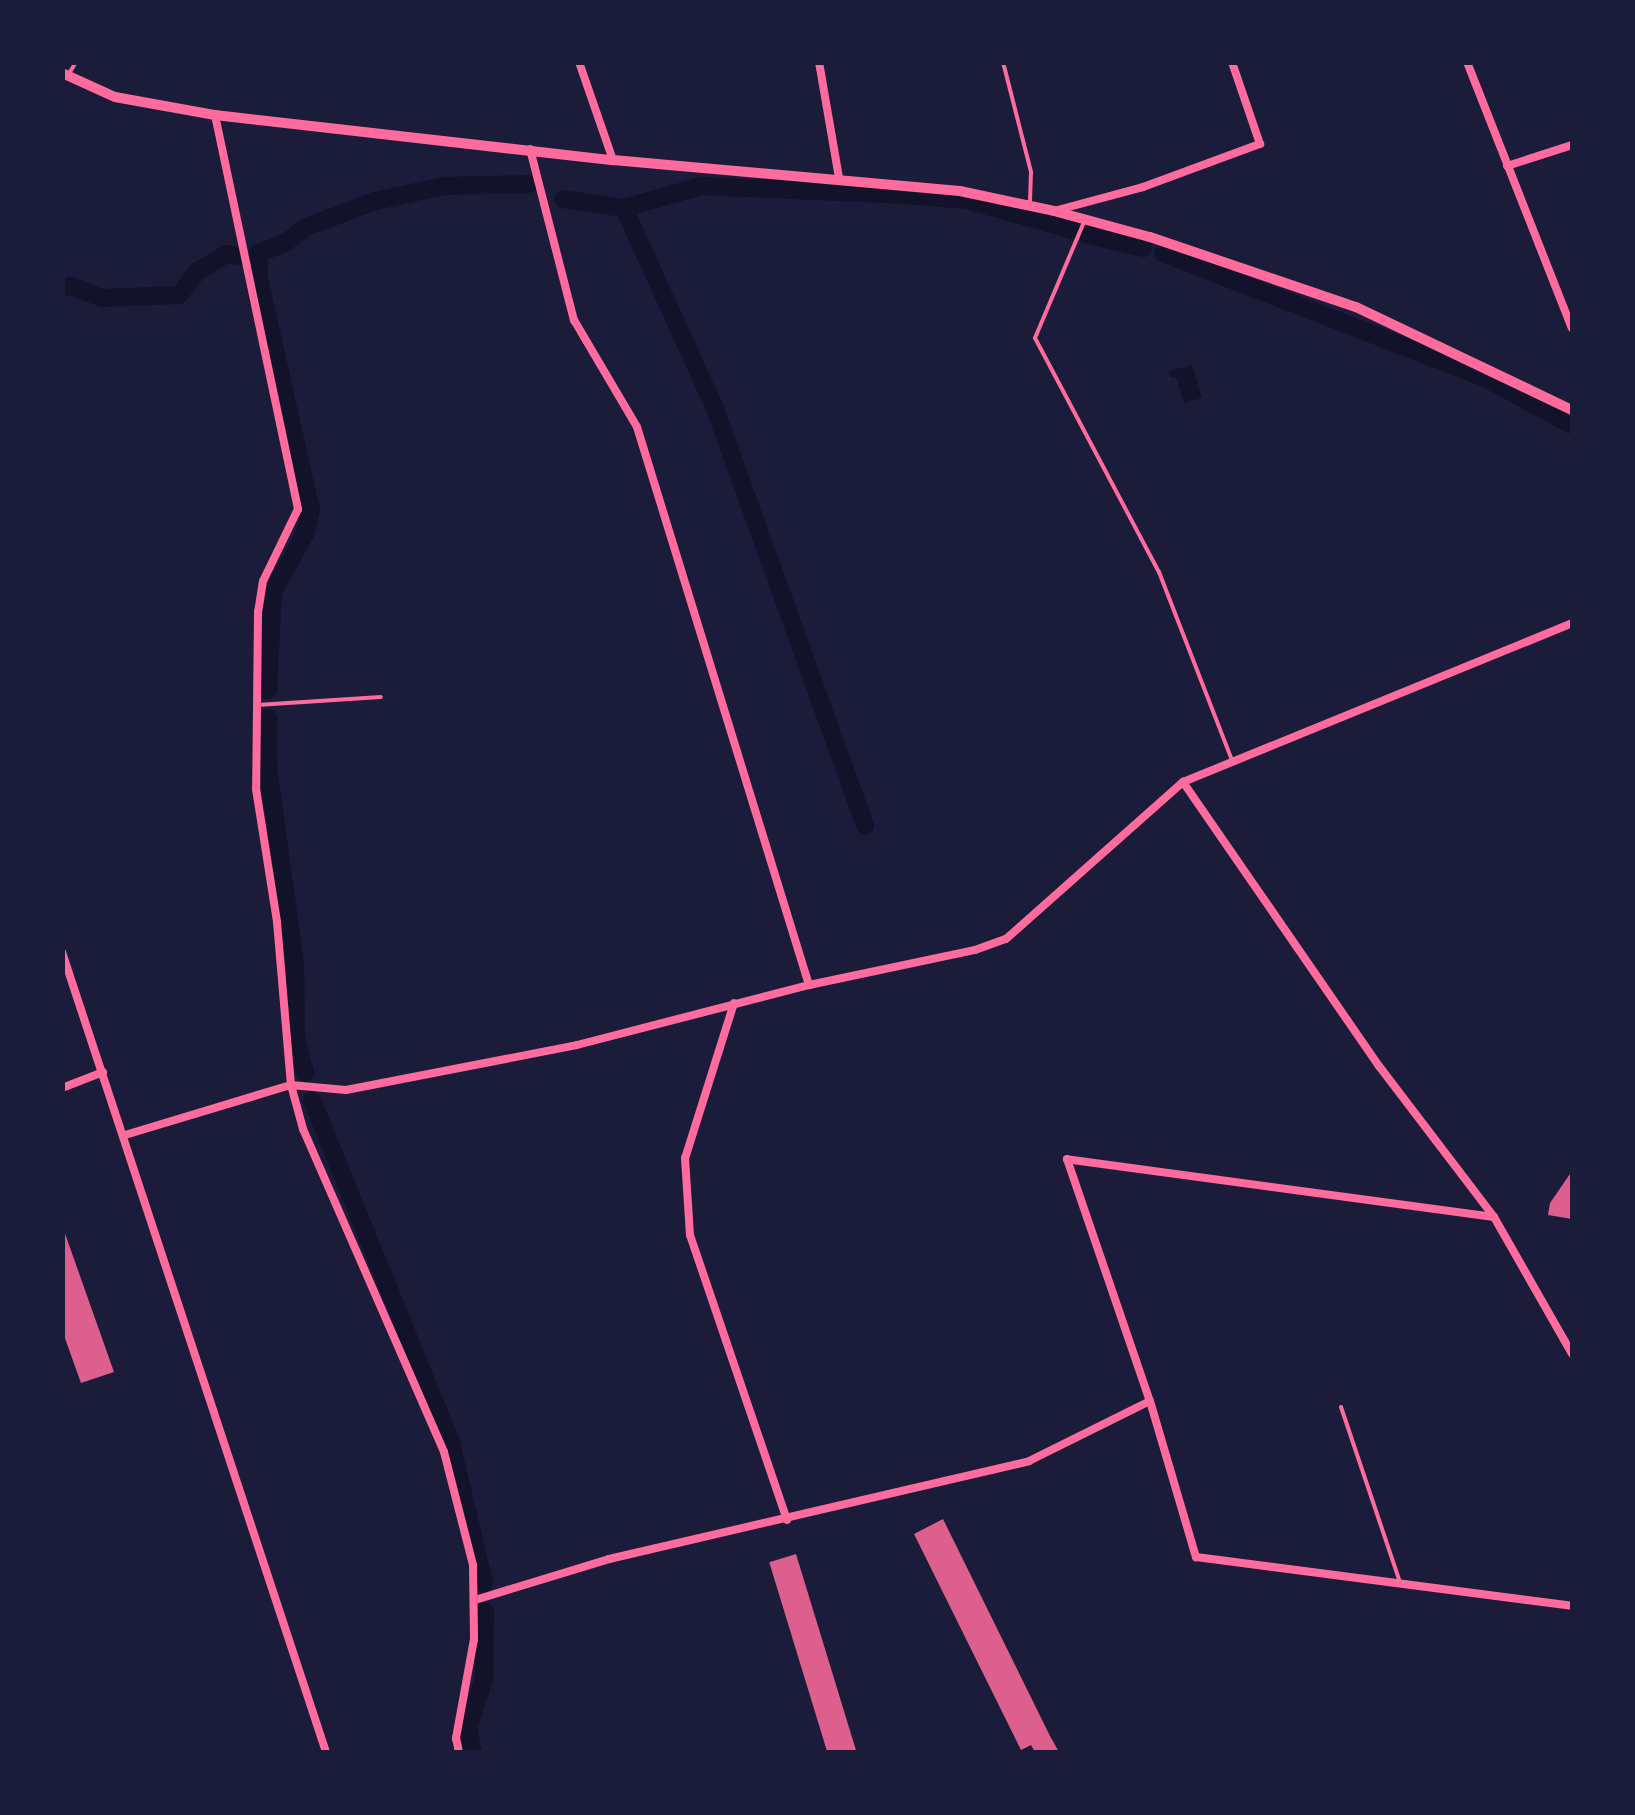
<!DOCTYPE html>
<style>
body{margin:0}
#map{position:relative;width:1635px;height:1815px;overflow:hidden;background:#1b1b3a;font-family:Roboto,sans-serif}
div>[style]{position:absolute}
.water>*{inset:0;background:#12122b}
.canal>*{height:18px;margin:-9px;padding:0 9px;transform-origin:9px;border-radius:9px;background:#12122b}
.building>*{inset:0;background:#dd5f8e;transform-origin:0 0}
.service>*{height:4px;margin:-2px;padding:0 2px;transform-origin:2px;border-radius:2px;background:#ff6b9d}
.minor>*{height:8px;margin:-4px;padding:0 4px;transform-origin:4px;border-radius:4px;background:#ff6b9d}
.tertiary>*{height:10px;margin:-5px;padding:0 5px;transform-origin:5px;border-radius:5px;background:#ff6b9d}
span{translate:-50% -50%;white-space:nowrap;text-align:center;line-height:1.15;-webkit-text-stroke:10px #1b1b3a;paint-order:stroke}
.frame{position:absolute;inset:0;border:65px solid #1b1b3a;pointer-events:none}
</style>
<div id="map">
<div class="water">
<i style="clip-path:polygon(1192px 365px,1202px 398px,1184px 403px,1176px 377px,1171px 378px,1169px 371px)"></i>
</div>
<div class="canal">
<i style="left:563px;top:199px;width:62px;rotate:8.4deg"></i>
<i style="left:624px;top:208px;width:81px;rotate:-15.8deg"></i>
<i style="left:702px;top:186px;width:203px;rotate:2.5deg"></i>
<i style="left:905px;top:195px;width:62px;rotate:4.6deg"></i>
<i style="left:967px;top:200px;width:109px;rotate:15.9deg"></i>
<i style="left:624px;top:208px;width:217px;rotate:65.6deg"></i>
<i style="left:714px;top:406px;width:446px;rotate:70.2deg"></i>
<i style="left:1088px;top:235px;width:57px;rotate:13.3deg"></i>
<i style="left:1163px;top:253px;width:345px;rotate:21.2deg"></i>
<i style="left:1485px;top:378px;width:99px;rotate:28.4deg"></i>
<i style="left:62px;top:287px;width:9px;rotate:-6deg"></i>
<i style="left:71px;top:286px;width:34px;rotate:21deg"></i>
<i style="left:103px;top:298px;width:76px;rotate:-2.3deg"></i>
<i style="left:179px;top:295px;width:31px;rotate:-52deg"></i>
<i style="left:198px;top:271px;width:33px;rotate:-31deg"></i>
<i style="left:226px;top:254px;width:14px;rotate:8deg"></i>
<i style="left:268px;top:690px;width:98px;rotate:-87.1deg"></i>
<i style="left:273px;top:592px;width:66px;rotate:-61.1deg"></i>
<i style="left:305px;top:534px;width:25px;rotate:-76deg"></i>
<i style="left:311px;top:510px;width:237px;rotate:-102.7deg"></i>
<i style="left:259px;top:279px;width:26px;rotate:-92deg"></i>
<i style="left:258px;top:253px;width:27px;rotate:-20deg"></i>
<i style="left:283px;top:244px;width:29px;rotate:-36deg"></i>
<i style="left:306px;top:227px;width:74px;rotate:-20.6deg"></i>
<i style="left:375px;top:201px;width:71px;rotate:-12.3deg"></i>
<i style="left:444px;top:186px;width:85px;rotate:-1.3deg"></i>
<i style="left:268px;top:718px;width:49px;rotate:90deg"></i>
<i style="left:268px;top:767px;width:199px;rotate:82.2deg"></i>
<i style="left:295px;top:964px;width:75px;rotate:89.2deg"></i>
<i style="left:296px;top:1039px;width:35px;rotate:75deg"></i>
<i style="left:312px;top:1100px;width:370px;rotate:67.9deg"></i>
<i style="left:451px;top:1443px;width:144px;rotate:76.7deg"></i>
<i style="left:473px;top:1752px;width:25px;rotate:-102deg"></i>
<i style="left:468px;top:1728px;width:52px;rotate:-71.9deg"></i>
<i style="left:484px;top:1679px;width:68px;rotate:-89.2deg"></i>
</div>
<div class="building">
<i style="clip-path:polygon(1572px 1171px,1572px 1219px,1548px 1215px,1550px 1203px)"></i>
<i style="clip-path:polygon(63px 1228px,114px 1372px,81px 1383px,62px 1330px)"></i>
<i style="clip-path:polygon(943px 1519px,1050px 1736px,1059px 1752px,1035px 1752px,1031px 1745px,1021px 1750px,914px 1534px)"></i>
<i style="left:796px;top:1554px;width:207px;height:28px;rotate:73deg"></i>
</div>
<div class="service">
<i style="left:1003px;top:62px;width:114px;rotate:75.7deg"></i>
<i style="left:1031px;top:172px;width:32px;rotate:92deg"></i>
<i style="left:68px;top:75px;width:15px;rotate:-58deg"></i>
<i style="left:1084px;top:222px;width:126px;rotate:112.9deg"></i>
<i style="left:1035px;top:338px;width:265px;rotate:62.1deg"></i>
<i style="left:1159px;top:572px;width:205px;rotate:68.8deg"></i>
<i style="left:257px;top:705px;width:124px;rotate:-3.7deg"></i>
<i style="left:1341px;top:1407px;width:185px;rotate:71.4deg"></i>
</div>
<div class="minor">
<i style="left:579px;top:62px;width:104px;rotate:70.9deg"></i>
<i style="left:819px;top:62px;width:118px;rotate:80.2deg"></i>
<i style="left:1467px;top:62px;width:286px;rotate:68.5deg"></i>
<i style="left:215px;top:115px;width:403px;rotate:78.1deg"></i>
<i style="left:298px;top:509px;width:80px;rotate:115.9deg"></i>
<i style="left:263px;top:581px;width:31px;rotate:99deg"></i>
<i style="left:258px;top:612px;width:177px;rotate:90.6deg"></i>
<i style="left:256px;top:789px;width:135px;rotate:81deg"></i>
<i style="left:277px;top:922px;width:164px;rotate:85.1deg"></i>
<i style="left:291px;top:1085px;width:46px;rotate:74.7deg"></i>
<i style="left:303px;top:1129px;width:352px;rotate:66.4deg"></i>
<i style="left:444px;top:1452px;width:117px;rotate:75.6deg"></i>
<i style="left:473px;top:1565px;width:74px;rotate:89.2deg"></i>
<i style="left:474px;top:1639px;width:101px;rotate:100.3deg"></i>
<i style="left:456px;top:1738px;width:14px;rotate:78deg"></i>
<i style="left:530px;top:149px;width:177px;rotate:75.6deg"></i>
<i style="left:574px;top:320px;width:124px;rotate:59.5deg"></i>
<i style="left:637px;top:427px;width:584px;rotate:72.87deg"></i>
<i style="left:1507px;top:166px;width:68px;rotate:-17.9deg"></i>
<i style="left:1054px;top:211px;width:92px;rotate:-15.1deg"></i>
<i style="left:1143px;top:187px;width:125px;rotate:-20.2deg"></i>
<i style="left:1260px;top:144px;width:87px;rotate:-108.9deg"></i>
<i style="left:1183px;top:782px;width:345px;rotate:55.4deg"></i>
<i style="left:1379px;top:1066px;width:190px;rotate:52.7deg"></i>
<i style="left:1494px;top:1217px;width:158px;rotate:60.3deg"></i>
<i style="left:62px;top:952px;width:842px;rotate:71.74deg"></i>
<i style="left:734px;top:1003px;width:163px;rotate:107.5deg"></i>
<i style="left:685px;top:1158px;width:77px;rotate:86.3deg"></i>
<i style="left:690px;top:1235px;width:301px;rotate:71.2deg"></i>
<i style="left:62px;top:1088px;width:44px;rotate:-21.3deg"></i>
<i style="left:125px;top:1135px;width:173px;rotate:-16.8deg"></i>
<i style="left:291px;top:1085px;width:55px;rotate:5.2deg"></i>
<i style="left:346px;top:1090px;width:235px;rotate:-11deg"></i>
<i style="left:577px;top:1045px;width:240px;rotate:-14.5deg"></i>
<i style="left:809px;top:985px;width:170px;rotate:-11.9deg"></i>
<i style="left:975px;top:950px;width:33px;rotate:-20deg"></i>
<i style="left:1006px;top:939px;width:237px;rotate:-41.6deg"></i>
<i style="left:1183px;top:782px;width:420px;rotate:-22.2deg"></i>
<i style="left:1494px;top:1217px;width:431px;rotate:-172.3deg"></i>
<i style="left:1067px;top:1159px;width:256px;rotate:71.1deg"></i>
<i style="left:1150px;top:1401px;width:163px;rotate:73.6deg"></i>
<i style="left:1196px;top:1557px;width:379px;rotate:7.4deg"></i>
<i style="left:475px;top:1600px;width:140px;rotate:-17deg"></i>
<i style="left:609px;top:1559px;width:431px;rotate:-13.1deg"></i>
<i style="left:1029px;top:1461px;width:135px;rotate:-26.4deg"></i>
</div>
<div class="tertiary">
<i style="left:62px;top:73px;width:58px;rotate:24.4deg"></i>
<i style="left:115px;top:97px;width:102px;rotate:10.2deg"></i>
<i style="left:215px;top:115px;width:401px;rotate:6.5deg"></i>
<i style="left:613px;top:160px;width:348px;rotate:5.1deg"></i>
<i style="left:960px;top:191px;width:96px;rotate:12deg"></i>
<i style="left:1054px;top:211px;width:99px;rotate:15.2deg"></i>
<i style="left:1150px;top:237px;width:218px;rotate:18.8deg"></i>
<i style="left:1356px;top:307px;width:239px;rotate:25.5deg"></i>
</div>
<div class="frame"></div>
</div>
